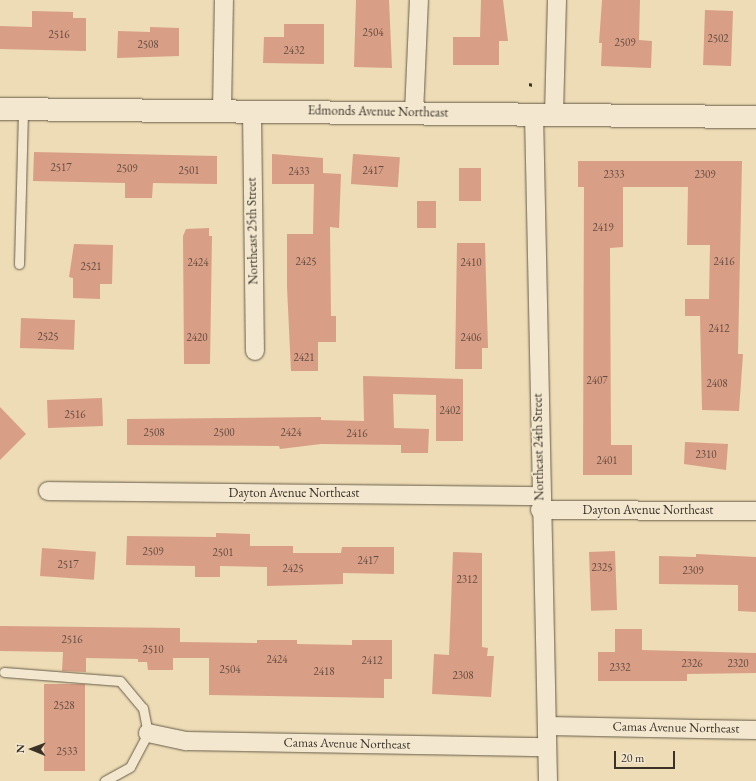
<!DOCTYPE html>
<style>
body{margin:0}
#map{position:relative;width:756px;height:781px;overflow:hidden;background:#eddcb5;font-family:"EB Garamond",serif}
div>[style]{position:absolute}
.building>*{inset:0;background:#d99e86;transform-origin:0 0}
.path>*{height:2.5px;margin-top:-1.25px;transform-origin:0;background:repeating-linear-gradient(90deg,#3a3127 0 3px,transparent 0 5px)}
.roads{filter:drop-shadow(0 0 1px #675c4a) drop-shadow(0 0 1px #675c4a)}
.service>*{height:9px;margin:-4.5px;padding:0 4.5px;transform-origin:4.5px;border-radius:4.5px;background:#f3e8cf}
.minor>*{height:18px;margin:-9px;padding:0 9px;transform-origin:9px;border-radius:9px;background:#f3e8cf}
.tertiary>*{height:22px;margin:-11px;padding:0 11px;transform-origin:11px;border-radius:11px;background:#f3e8cf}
span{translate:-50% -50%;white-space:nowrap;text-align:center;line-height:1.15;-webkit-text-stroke:3.5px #f3e8cf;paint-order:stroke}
.number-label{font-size:11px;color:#624c3f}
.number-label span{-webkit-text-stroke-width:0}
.street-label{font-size:13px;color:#3a3127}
.north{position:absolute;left:12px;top:729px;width:40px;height:40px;-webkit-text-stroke:3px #f3e8cf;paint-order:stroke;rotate:271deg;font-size:11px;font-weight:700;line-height:16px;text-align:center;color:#3a3127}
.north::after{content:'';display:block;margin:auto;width:14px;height:18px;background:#3a3127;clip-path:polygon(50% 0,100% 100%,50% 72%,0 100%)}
.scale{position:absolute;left:614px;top:751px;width:61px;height:18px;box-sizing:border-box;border:2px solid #3a3127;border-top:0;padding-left:5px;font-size:12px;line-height:14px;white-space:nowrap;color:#3a3127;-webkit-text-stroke:3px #f3e8cf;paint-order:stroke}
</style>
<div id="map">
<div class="building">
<i style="clip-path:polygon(356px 0,389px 0,392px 68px,354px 67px)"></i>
<i style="clip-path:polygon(481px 0,503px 0,508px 41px,499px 41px,499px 65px,453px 65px,453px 37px,480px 37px)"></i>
<i style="clip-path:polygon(602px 0,640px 0,639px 40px,652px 41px,651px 68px,601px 66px,602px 43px,599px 43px)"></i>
<i style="left:705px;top:10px;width:28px;height:55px;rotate:2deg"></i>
<i style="clip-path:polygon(32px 11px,73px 12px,73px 18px,86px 18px,86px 51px,0 49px,0 26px,32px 27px)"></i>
<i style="clip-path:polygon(284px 24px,324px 24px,324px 64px,263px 63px,264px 37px,284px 37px)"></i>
<i style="clip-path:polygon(150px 27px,179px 28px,179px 56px,117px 58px,118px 31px,150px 32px)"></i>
<i style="clip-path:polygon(34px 152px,217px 156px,217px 184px,153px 183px,152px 198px,125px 198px,125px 183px,33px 181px)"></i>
<i style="clip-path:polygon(272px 154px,323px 158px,323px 173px,341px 174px,339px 228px,330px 227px,331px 316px,336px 316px,336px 342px,318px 342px,318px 371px,291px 371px,287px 287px,287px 234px,313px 234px,314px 184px,272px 184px)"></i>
<i style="left:353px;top:154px;width:47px;height:30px;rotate:4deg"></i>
<i style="clip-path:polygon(578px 161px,742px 161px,738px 354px,743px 354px,739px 411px,702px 410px,700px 316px,685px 316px,685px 299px,709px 299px,710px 245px,687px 245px,688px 187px,623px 187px,623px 247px,610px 248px,611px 445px,632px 445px,632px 475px,583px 475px,584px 187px,578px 187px)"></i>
<i style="left:459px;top:168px;width:22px;height:33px"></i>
<i style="left:417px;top:201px;width:19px;height:27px"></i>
<i style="clip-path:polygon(209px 228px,209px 236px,212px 236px,210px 364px,184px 364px,183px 236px,186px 229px)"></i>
<i style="clip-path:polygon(457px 243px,485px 243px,488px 348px,482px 348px,482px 369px,455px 369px)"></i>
<i style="clip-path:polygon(74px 244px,113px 245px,112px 284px,100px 284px,100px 299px,73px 298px,73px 278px,69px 277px)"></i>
<i style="left:21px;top:318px;width:54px;height:30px;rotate:2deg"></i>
<i style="clip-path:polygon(363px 376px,463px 379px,463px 441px,436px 441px,436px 395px,393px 394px,394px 428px,429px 429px,428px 453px,401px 453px,401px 445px,321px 444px,280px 449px,279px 446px,127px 445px,127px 419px,321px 417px,321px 420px,364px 421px)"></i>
<i style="left:102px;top:398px;width:28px;height:55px;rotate:88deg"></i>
<i style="clip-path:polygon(0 407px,26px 434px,0 460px)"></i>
<i style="clip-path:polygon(685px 442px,728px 444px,726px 470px,684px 464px)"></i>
<i style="clip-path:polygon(216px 533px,250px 534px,250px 546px,293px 546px,293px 553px,341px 553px,342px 547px,394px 547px,394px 574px,343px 573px,343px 584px,267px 586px,267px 567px,220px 566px,220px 577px,195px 577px,195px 566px,126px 565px,127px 536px,216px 537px)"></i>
<i style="left:42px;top:548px;width:54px;height:28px;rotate:4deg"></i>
<i style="left:615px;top:551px;width:59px;height:26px;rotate:88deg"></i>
<i style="clip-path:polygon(453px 552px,482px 553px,482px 647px,488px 648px,487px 656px,494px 656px,491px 697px,432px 694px,434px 654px,449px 655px)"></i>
<i style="clip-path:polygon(696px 554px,756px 557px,756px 612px,738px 611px,738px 585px,659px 584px,659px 556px,696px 557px)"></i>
<i style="clip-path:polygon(0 626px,180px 628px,180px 642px,257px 643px,257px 640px,297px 640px,297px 644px,352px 645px,352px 640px,392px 640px,392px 679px,384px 679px,384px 698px,209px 695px,209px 658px,173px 658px,173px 670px,148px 670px,147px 662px,138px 662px,138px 659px,86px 658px,86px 672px,62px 671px,63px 652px,0 651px)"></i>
<i style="clip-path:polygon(615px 629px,642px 629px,642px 650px,756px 653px,756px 673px,687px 674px,687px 681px,598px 681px,598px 652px,615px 652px)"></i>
<i style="left:44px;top:684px;width:41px;height:87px"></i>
</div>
<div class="path">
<i style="left:529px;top:84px;width:4px;rotate:14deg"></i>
</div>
<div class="roads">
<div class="service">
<i style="left:19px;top:264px;width:155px;rotate:-88.5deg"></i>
<i style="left:4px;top:672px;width:116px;rotate:4.4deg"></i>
<i style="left:120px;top:681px;width:35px;rotate:50deg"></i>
<i style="left:143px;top:708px;width:25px;rotate:79deg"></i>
<i style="left:148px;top:733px;width:38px;rotate:118deg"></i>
<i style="left:130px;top:767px;width:29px;rotate:151deg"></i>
</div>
<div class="minor">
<i style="left:222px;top:111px;width:111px;rotate:-89deg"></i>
<i style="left:252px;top:111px;width:240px;rotate:89.3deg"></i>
<i style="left:414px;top:113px;width:113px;rotate:-87.5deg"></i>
<i style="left:534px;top:113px;width:668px;rotate:88.8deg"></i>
<i style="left:554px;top:114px;width:114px;rotate:-88.5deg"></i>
<i style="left:48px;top:491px;width:492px;rotate:0.6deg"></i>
<i style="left:540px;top:510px;width:216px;rotate:0.3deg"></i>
<i style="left:547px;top:726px;width:209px;rotate:1.1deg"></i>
<i style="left:148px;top:733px;width:39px;rotate:12deg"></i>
<i style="left:186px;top:741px;width:361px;rotate:1deg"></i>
</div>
<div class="tertiary">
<i style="left:0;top:109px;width:756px;rotate:0.61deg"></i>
</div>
</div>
<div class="number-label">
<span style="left:373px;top:32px">2504</span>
<span style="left:59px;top:34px">2516</span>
<span style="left:718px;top:38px">2502</span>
<span style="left:625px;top:42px">2509</span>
<span style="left:148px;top:44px">2508</span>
<span style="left:294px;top:50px">2432</span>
<span style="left:61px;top:167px">2517</span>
<span style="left:127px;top:168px">2509</span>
<span style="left:189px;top:170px">2501</span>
<span style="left:373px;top:170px">2417</span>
<span style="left:299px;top:171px">2433</span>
<span style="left:614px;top:174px">2333</span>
<span style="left:705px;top:174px">2309</span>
<span style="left:603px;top:227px">2419</span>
<span style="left:306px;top:261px">2425</span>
<span style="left:724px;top:261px">2416</span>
<span style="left:198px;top:262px">2424</span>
<span style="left:471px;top:262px">2410</span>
<span style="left:91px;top:266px">2521</span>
<span style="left:719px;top:328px">2412</span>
<span style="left:48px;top:336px">2525</span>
<span style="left:197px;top:337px">2420</span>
<span style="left:471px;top:337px">2406</span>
<span style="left:304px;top:357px">2421</span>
<span style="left:597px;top:380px">2407</span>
<span style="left:717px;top:383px">2408</span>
<span style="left:450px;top:410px">2402</span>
<span style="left:75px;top:414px">2516</span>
<span style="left:154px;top:432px">2508</span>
<span style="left:224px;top:432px">2500</span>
<span style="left:291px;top:432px">2424</span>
<span style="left:357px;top:433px">2416</span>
<span style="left:706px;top:454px">2310</span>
<span style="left:607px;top:460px">2401</span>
<span style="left:153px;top:551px">2509</span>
<span style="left:223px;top:552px">2501</span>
<span style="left:368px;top:560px">2417</span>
<span style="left:68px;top:564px">2517</span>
<span style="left:602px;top:567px">2325</span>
<span style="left:293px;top:568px">2425</span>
<span style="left:693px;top:570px">2309</span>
<span style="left:467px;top:579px">2312</span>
<span style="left:72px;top:639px">2516</span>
<span style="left:153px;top:649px">2510</span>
<span style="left:277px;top:659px">2424</span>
<span style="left:372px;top:660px">2412</span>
<span style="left:692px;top:663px">2326</span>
<span style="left:738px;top:663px">2320</span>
<span style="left:620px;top:667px">2332</span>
<span style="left:230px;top:669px">2504</span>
<span style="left:324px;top:671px">2418</span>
<span style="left:463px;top:675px">2308</span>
<span style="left:64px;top:705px">2528</span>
<span style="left:67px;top:751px">2533</span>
</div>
<div class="street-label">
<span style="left:378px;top:112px;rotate:1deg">Edmonds Avenue Northeast</span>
<span style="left:253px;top:231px;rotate:-91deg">Northeast 25th Street</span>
<span style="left:539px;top:447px;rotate:-91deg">Northeast 24th Street</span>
<span style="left:294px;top:493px">Dayton Avenue Northeast</span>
<span style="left:648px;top:510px">Dayton Avenue Northeast</span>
<span style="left:676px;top:728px;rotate:1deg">Camas Avenue Northeast</span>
<span style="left:347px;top:744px;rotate:1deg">Camas Avenue Northeast</span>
</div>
<div class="north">N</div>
<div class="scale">20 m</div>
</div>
